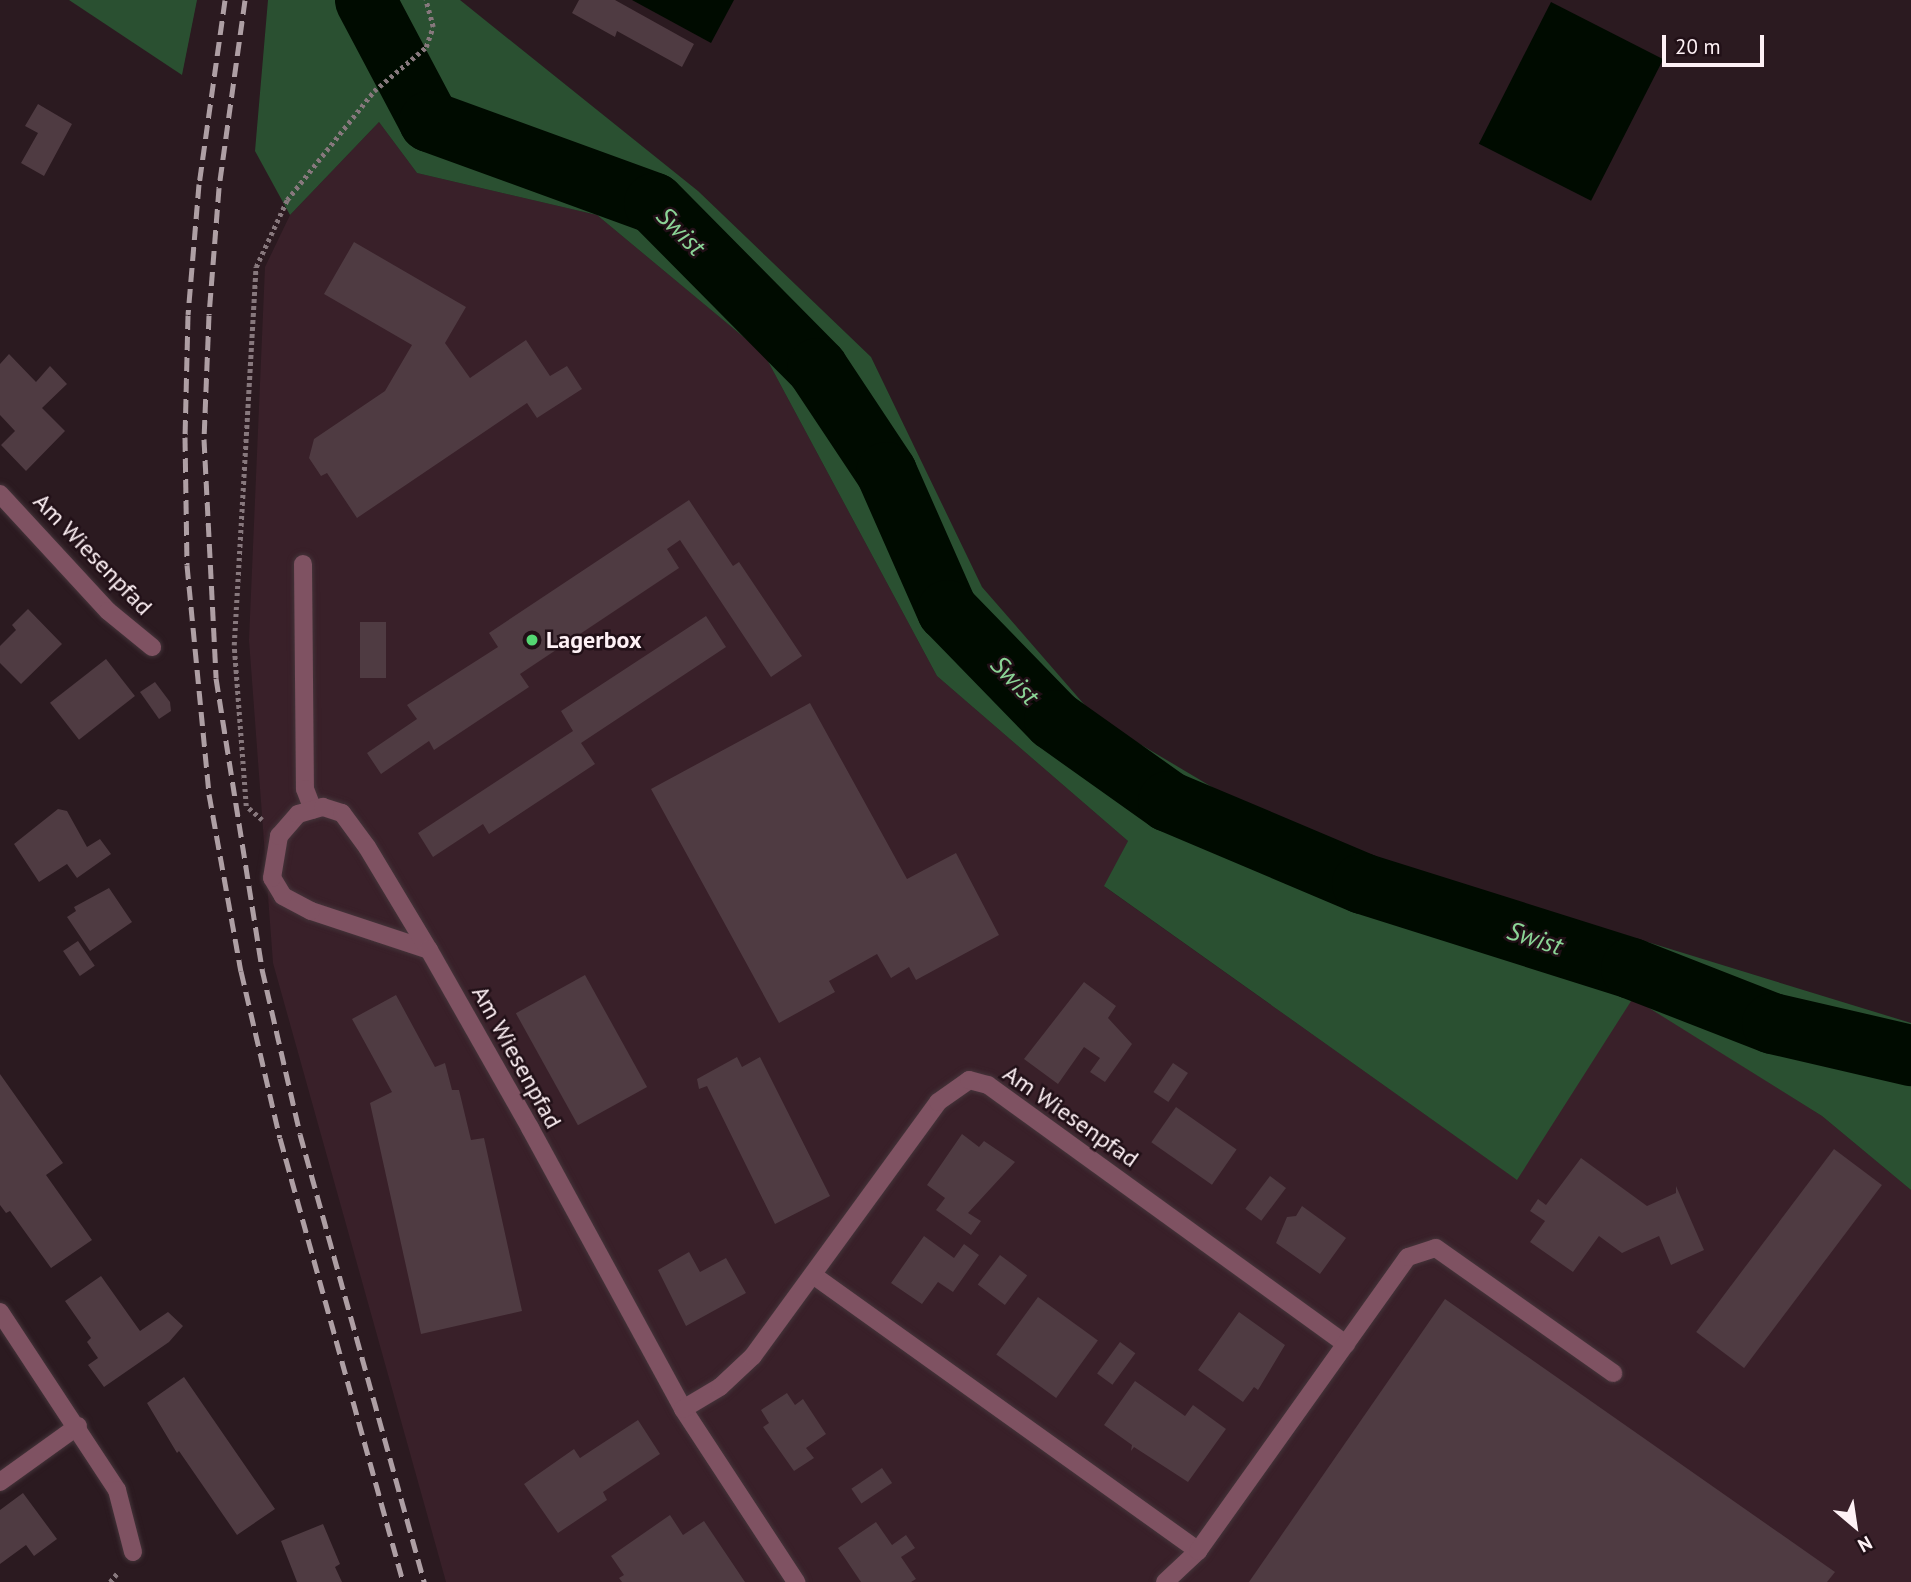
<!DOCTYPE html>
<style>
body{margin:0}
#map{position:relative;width:1911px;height:1582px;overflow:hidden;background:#2b1a20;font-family:"PT Sans",sans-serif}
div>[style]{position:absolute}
.built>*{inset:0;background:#392029}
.green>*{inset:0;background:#2a5031}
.water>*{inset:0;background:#000b00;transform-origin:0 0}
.river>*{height:61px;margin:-30.5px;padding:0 30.5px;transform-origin:30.5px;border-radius:30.5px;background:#000b00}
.building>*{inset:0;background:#4f3b42;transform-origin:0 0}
.path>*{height:4.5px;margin-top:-2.25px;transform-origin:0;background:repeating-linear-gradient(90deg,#87787d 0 3.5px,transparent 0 7px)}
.roads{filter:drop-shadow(0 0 2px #44343a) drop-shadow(0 0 2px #44343a)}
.service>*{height:18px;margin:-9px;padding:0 9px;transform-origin:9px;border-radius:9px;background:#7f5262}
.minor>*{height:18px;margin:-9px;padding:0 9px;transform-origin:9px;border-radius:9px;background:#7f5262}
.rail>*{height:5px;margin-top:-2.5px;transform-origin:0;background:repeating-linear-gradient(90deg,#ae9fa4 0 14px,transparent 0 21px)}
.dots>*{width:19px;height:19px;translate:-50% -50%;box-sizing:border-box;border:4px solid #211017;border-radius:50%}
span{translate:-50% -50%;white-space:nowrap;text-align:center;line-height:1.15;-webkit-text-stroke:5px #211017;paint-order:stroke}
.street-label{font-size:24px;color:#fef1f5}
.poi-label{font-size:24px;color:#fef1f5;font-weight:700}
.left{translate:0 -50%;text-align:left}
.water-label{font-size:26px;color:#8bd496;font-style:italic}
.north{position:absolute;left:1820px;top:1491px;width:70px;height:70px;-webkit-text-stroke:5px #211017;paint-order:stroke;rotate:151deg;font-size:19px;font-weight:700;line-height:28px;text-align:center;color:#fef1f5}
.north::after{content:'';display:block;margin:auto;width:24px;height:32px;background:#fef1f5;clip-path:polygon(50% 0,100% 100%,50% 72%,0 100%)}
.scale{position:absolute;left:1662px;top:35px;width:102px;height:32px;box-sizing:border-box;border:4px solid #fef1f5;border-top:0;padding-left:9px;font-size:21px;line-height:24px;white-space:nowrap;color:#fef1f5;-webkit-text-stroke:5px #211017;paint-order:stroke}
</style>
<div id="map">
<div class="built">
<i style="clip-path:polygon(379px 122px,417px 173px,597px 215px,764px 354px,937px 676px,1128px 841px,1105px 887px,1516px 1179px,1633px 997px,1822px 1116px,1911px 1190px,1911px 1582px,446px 1582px,273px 963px,249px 640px,265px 267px,290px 215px)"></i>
</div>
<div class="green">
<i style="clip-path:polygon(69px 0,197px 0,182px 75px)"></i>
<i style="clip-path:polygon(268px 0,460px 0,698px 191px,871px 357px,982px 587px,1096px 718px,1286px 831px,1911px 1023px,1911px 1190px,1822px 1116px,1633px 998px,1517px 1180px,1104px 886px,1128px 841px,937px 676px,764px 354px,597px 215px,417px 173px,379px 122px,290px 215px,255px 151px)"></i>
</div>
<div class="water">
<i style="clip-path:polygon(632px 0,734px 0,711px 43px)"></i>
<i style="left:1551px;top:2px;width:126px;height:159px;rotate:27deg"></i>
</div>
<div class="river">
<i style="left:365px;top:0;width:137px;rotate:62.1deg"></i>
<i style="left:429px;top:121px;width:239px;rotate:20deg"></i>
<i style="left:654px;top:203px;width:232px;rotate:45.3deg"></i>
<i style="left:817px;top:368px;width:125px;rotate:56.4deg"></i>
<i style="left:886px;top:472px;width:151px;rotate:66.2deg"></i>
<i style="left:947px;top:610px;width:153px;rotate:45.8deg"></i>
<i style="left:1054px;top:720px;width:140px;rotate:35.4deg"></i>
<i style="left:1168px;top:801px;width:211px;rotate:22.9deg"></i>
<i style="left:1362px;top:883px;width:282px;rotate:17.5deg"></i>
<i style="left:1631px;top:968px;width:151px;rotate:21.3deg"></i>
<i style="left:1772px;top:1023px;width:143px;rotate:13deg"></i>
</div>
<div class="building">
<i style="clip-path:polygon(579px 0,615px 0,694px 44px,682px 67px,617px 31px,615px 37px,572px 13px)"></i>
<i style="clip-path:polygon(38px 104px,72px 124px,44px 176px,21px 163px,38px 133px,25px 126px)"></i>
<i style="clip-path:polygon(354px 242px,466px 307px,445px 343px,470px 378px,526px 340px,550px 376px,567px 366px,582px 389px,537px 418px,527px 403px,357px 518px,327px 473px,321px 476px,309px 458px,314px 439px,385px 391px,412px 345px,324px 294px)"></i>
<i style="clip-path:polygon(9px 354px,36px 382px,50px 366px,67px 384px,42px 408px,65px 431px,26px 471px,1px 445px,15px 431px,0 415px,0 364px)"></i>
<i style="clip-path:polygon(689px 500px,733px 566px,739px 562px,802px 656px,771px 677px,680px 540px,667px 549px,679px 568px,520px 674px,529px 687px,434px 750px,429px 741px,381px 774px,367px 753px,417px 719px,407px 705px,498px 647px,489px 633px)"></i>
<i style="clip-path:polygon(28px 609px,62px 644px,21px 684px,0 663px,0 646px,16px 630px,12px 625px)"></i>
<i style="clip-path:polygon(706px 616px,726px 647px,581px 743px,595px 764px,489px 834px,483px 824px,433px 857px,418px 833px,573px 731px,561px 711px)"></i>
<i style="left:360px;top:622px;width:26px;height:56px"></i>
<i style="left:106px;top:659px;width:47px;height:71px;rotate:52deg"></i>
<i style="clip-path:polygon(155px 682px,170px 702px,171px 711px,159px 719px,140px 692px)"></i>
<i style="clip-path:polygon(810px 703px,907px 879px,956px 853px,999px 935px,916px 980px,909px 967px,891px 978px,877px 954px,829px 981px,835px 992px,779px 1023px,651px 789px)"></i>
<i style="clip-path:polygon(58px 809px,67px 811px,87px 847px,100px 839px,111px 854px,77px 878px,67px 864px,39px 882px,14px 844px)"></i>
<i style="clip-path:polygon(109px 888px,132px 922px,90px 951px,67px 917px,76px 911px,74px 907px)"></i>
<i style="left:78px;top:941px;width:30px;height:18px;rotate:56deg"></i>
<i style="left:585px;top:975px;width:128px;height:79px;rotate:61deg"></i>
<i style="clip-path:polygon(1084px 982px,1116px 1006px,1108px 1018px,1132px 1044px,1105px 1082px,1090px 1072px,1100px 1058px,1084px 1047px,1058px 1084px,1024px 1059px)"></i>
<i style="clip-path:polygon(396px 995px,435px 1067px,445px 1063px,452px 1090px,459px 1090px,471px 1140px,484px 1138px,522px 1311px,421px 1334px,370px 1103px,392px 1092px,352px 1019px)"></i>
<i style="clip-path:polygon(737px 1057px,742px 1067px,760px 1057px,830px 1196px,775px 1224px,707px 1086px,699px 1089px,697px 1079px)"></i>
<i style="left:1173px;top:1063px;width:18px;height:35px;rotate:34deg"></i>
<i style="clip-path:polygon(0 1074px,63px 1163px,46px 1175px,92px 1240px,51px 1268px,10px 1211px,6px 1213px,0 1205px)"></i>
<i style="left:1176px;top:1107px;width:74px;height:43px;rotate:35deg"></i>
<i style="clip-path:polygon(962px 1134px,979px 1147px,984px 1141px,1015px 1162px,968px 1213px,981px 1221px,971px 1235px,936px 1210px,945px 1198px,927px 1185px)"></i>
<i style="left:1834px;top:1149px;width:60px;height:229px;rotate:37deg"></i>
<i style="clip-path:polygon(1581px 1158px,1647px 1206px,1676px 1193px,1676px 1186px,1704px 1250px,1671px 1265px,1659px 1236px,1622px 1253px,1599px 1236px,1573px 1272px,1530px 1242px,1545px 1221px,1530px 1211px,1538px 1199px,1546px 1205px)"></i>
<i style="left:1270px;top:1176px;width:20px;height:41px;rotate:37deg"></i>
<i style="clip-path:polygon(1302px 1206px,1346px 1238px,1320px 1274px,1276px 1243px,1287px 1217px,1296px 1216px)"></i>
<i style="clip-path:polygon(924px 1236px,954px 1258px,964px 1244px,979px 1255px,953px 1292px,938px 1282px,922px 1304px,891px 1283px)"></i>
<i style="clip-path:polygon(689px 1252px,700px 1272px,726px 1258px,746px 1293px,686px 1326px,658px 1270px)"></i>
<i style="left:1000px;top:1255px;width:34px;height:37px;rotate:37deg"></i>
<i style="clip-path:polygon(101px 1276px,140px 1331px,168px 1312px,183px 1326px,169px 1342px,104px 1387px,88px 1365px,98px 1358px,87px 1342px,91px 1338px,65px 1301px)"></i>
<i style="left:1038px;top:1297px;width:74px;height:71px;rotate:36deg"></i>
<i style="clip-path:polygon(1445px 1299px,1835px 1572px,1827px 1582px,1249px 1582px)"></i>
<i style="clip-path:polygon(1239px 1312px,1285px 1345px,1258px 1390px,1254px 1387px,1243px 1402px,1198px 1370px)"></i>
<i style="left:1120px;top:1342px;width:19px;height:39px;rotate:36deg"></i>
<i style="clip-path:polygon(184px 1377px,275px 1509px,237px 1535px,179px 1451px,177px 1453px,147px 1403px)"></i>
<i style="clip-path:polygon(1135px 1381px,1185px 1416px,1193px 1405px,1226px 1429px,1188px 1482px,1134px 1447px,1131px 1451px,1132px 1445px,1104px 1425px)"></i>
<i style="clip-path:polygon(787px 1393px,795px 1405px,803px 1399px,826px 1434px,806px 1448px,814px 1458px,794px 1471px,763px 1427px,769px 1423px,761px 1410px)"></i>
<i style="clip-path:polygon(638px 1420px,660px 1454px,603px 1492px,607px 1500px,558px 1533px,524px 1484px,574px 1449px,580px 1458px)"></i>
<i style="left:882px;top:1468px;width:18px;height:37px;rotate:56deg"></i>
<i style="clip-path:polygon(23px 1493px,57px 1539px,34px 1556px,26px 1545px,0 1564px,0 1510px)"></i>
<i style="clip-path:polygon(670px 1515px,683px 1535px,704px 1521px,745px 1582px,622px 1582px,619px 1578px,624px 1575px,611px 1556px)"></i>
<i style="clip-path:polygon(876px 1522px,892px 1545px,906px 1535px,915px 1548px,901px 1557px,916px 1579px,911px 1582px,861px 1582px,838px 1548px)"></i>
<i style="clip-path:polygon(323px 1524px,340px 1564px,335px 1567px,342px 1582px,297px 1582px,281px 1541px)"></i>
</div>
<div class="path">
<i style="left:262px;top:820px;width:21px;rotate:-139deg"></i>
<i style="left:246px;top:806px;width:161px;rotate:-94.3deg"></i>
<i style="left:234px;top:645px;width:379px;rotate:-86.7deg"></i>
<i style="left:256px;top:267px;width:74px;rotate:-65.2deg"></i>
<i style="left:287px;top:200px;width:139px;rotate:-51.4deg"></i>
<i style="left:374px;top:91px;width:68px;rotate:-40.2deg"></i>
<i style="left:426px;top:47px;width:21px;rotate:-71deg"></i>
<i style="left:433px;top:27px;width:28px;rotate:-105deg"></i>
<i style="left:110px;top:1582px;width:13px;rotate:-51deg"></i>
</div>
<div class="roads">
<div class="service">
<i style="left:303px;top:564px;width:225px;rotate:89.5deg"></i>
<i style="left:305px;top:789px;width:22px;rotate:69deg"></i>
<i style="left:0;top:1482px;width:96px;rotate:-35.7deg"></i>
</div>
<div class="minor">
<i style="left:0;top:494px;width:159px;rotate:47.3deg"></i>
<i style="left:108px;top:611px;width:57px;rotate:39.3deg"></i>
<i style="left:429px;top:950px;width:124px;rotate:-161.7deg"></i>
<i style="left:311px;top:911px;width:32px;rotate:-152deg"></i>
<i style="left:283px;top:896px;width:21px;rotate:-121deg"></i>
<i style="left:272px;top:878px;width:43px;rotate:-80.5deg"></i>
<i style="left:279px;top:836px;width:29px;rotate:-49deg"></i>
<i style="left:298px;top:814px;width:26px;rotate:-16deg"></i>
<i style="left:323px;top:807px;width:20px;rotate:18deg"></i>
<i style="left:342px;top:813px;width:42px;rotate:53.7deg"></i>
<i style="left:367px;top:847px;width:120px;rotate:59deg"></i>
<i style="left:429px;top:950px;width:205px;rotate:60.4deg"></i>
<i style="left:530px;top:1128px;width:320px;rotate:61.4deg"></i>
<i style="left:683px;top:1409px;width:207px;rotate:56.8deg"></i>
<i style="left:813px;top:1275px;width:474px;rotate:35.6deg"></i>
<i style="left:0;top:1312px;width:213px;rotate:56.7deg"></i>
<i style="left:117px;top:1490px;width:64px;rotate:75.5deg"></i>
<i style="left:683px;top:1409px;width:43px;rotate:-30.7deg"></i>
<i style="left:720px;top:1387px;width:45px;rotate:-43.2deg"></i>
<i style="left:753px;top:1356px;width:314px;rotate:-53.9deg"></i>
<i style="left:938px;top:1102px;width:38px;rotate:-35deg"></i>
<i style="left:969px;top:1080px;width:20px;rotate:15deg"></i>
<i style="left:988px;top:1085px;width:442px;rotate:35.9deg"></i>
<i style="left:1165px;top:1582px;width:45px;rotate:-43.2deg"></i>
<i style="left:1198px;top:1551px;width:361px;rotate:-54.5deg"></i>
<i style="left:1408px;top:1257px;width:29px;rotate:-18deg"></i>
<i style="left:1436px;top:1248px;width:217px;rotate:35.2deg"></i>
</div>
</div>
<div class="rail">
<i style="left:225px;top:0;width:186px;rotate:98deg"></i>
<i style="left:199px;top:184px;width:131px;rotate:94.8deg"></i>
<i style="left:188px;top:315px;width:122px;rotate:91.4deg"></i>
<i style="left:185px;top:437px;width:128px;rotate:89.1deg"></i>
<i style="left:187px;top:565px;width:230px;rotate:84.5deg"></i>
<i style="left:209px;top:794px;width:180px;rotate:79.8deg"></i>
<i style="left:241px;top:971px;width:171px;rotate:76.9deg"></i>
<i style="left:280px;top:1138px;width:461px;rotate:74.5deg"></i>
<i style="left:245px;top:0;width:190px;rotate:97.9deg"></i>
<i style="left:219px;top:188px;width:127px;rotate:94.5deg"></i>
<i style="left:209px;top:315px;width:124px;rotate:92.3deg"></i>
<i style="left:204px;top:439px;width:239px;rotate:87.1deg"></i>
<i style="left:216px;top:678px;width:295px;rotate:81deg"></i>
<i style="left:262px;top:969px;width:169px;rotate:77deg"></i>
<i style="left:300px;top:1134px;width:465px;rotate:74.5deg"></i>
</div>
<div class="dots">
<i style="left:532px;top:640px;background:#54d672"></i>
</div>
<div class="street-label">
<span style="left:93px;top:554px;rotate:46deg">Am Wiesenpfad</span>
<span style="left:517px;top:1057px;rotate:61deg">Am Wiesenpfad</span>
<span style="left:1071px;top:1116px;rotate:35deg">Am Wiesenpfad</span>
</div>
<div class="poi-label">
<span class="left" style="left:546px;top:640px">Lagerbox</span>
</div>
<div class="water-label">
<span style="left:681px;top:231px;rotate:45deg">Swist</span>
<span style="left:1015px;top:680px;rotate:46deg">Swist</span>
<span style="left:1535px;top:938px;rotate:18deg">Swist</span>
</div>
<div class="north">N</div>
<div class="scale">20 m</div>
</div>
